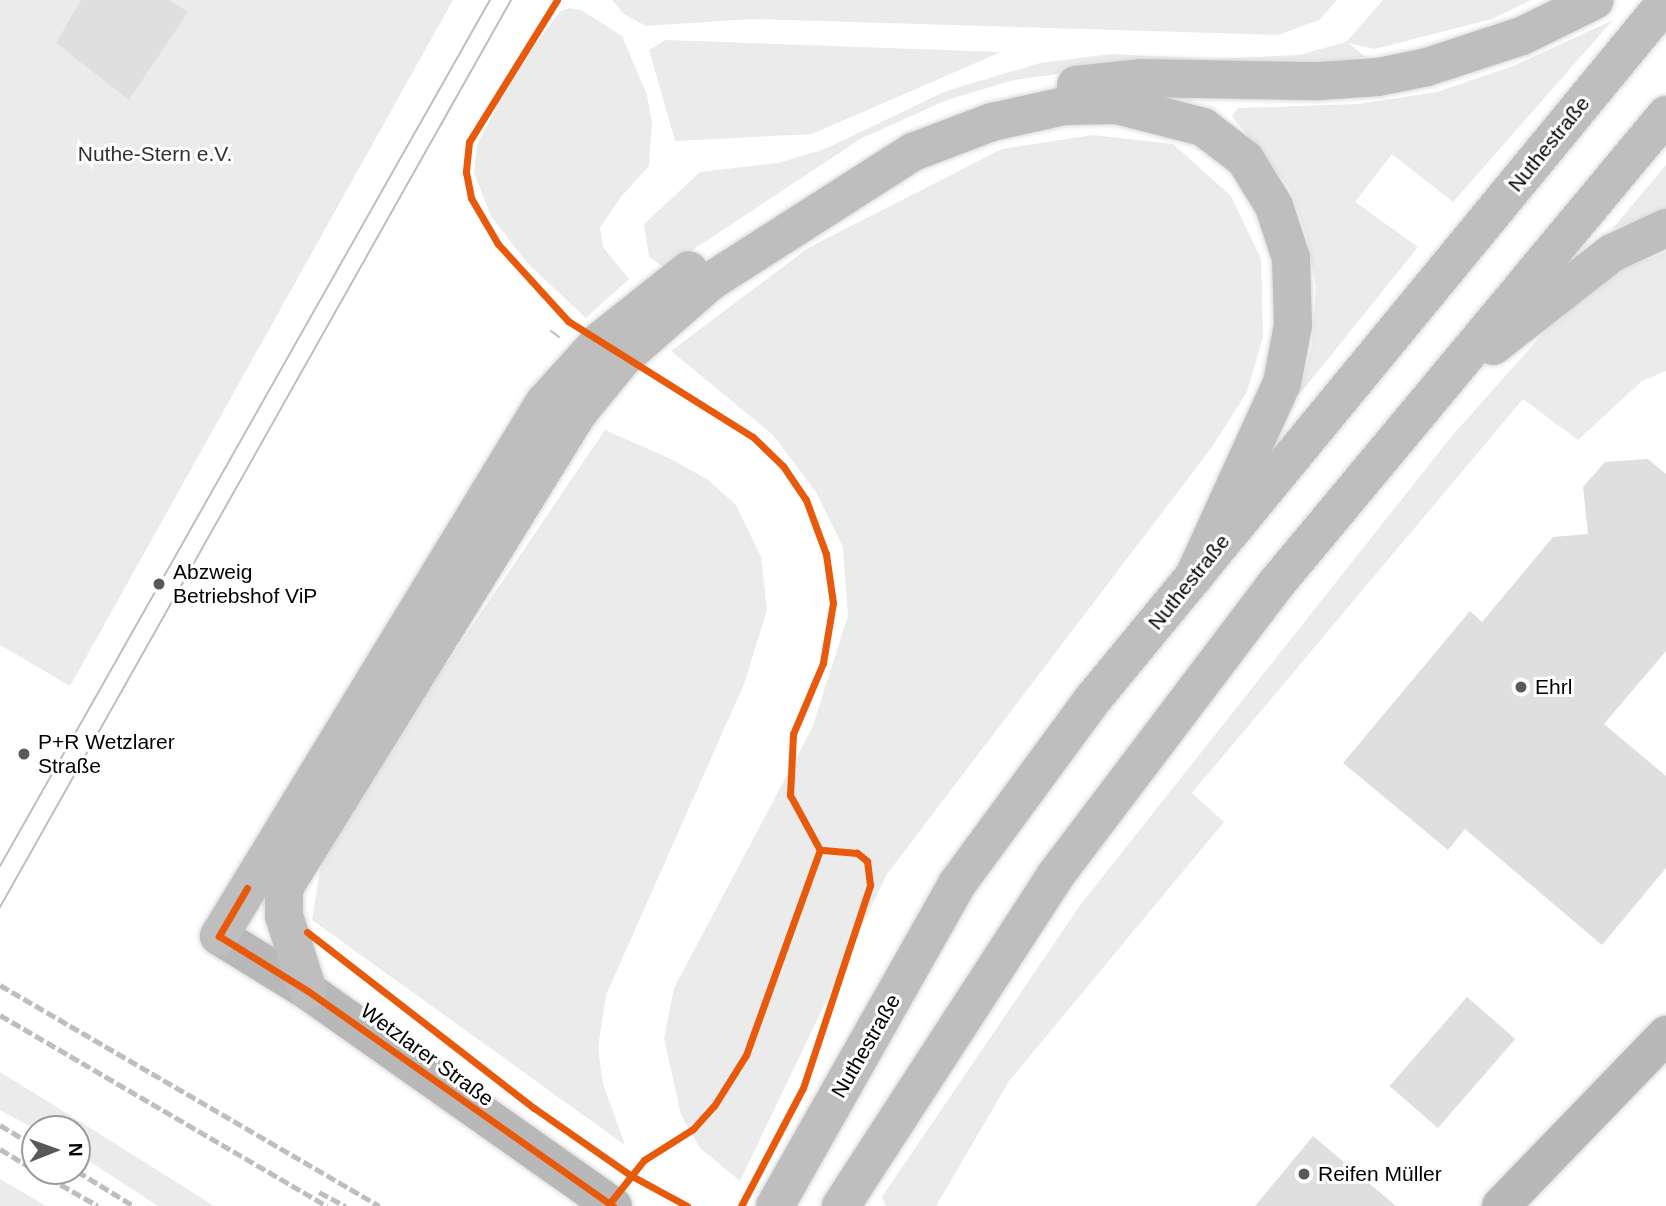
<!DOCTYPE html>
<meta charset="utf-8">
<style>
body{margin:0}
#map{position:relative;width:1666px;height:1206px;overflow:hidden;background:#fff;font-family:Arial,sans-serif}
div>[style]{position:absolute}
.green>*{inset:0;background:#ebebeb}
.building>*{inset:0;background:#dfdfdf;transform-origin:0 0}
.roads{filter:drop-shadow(0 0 2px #dbdbdb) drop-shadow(0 0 2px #dbdbdb)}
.secondary>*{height:38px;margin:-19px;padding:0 19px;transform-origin:19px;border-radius:19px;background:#b8b8b8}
.highway>*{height:38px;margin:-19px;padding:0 19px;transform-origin:19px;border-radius:19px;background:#bebebe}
.tram>*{height:2px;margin:-1px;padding:0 1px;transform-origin:1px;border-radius:1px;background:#bebebe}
.rail>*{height:5px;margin-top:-2.5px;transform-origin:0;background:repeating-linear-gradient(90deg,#bebebe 0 10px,transparent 0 13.5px)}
.cycleway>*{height:7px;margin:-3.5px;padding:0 3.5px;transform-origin:3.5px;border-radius:3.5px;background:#e8590c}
.dots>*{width:19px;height:19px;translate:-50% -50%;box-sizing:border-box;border:4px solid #fff;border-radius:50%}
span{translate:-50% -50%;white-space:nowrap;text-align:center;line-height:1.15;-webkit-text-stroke:6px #fff;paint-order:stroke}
.street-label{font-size:21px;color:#000}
.park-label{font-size:21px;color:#323232}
.poi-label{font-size:21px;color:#000}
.left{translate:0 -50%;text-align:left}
.north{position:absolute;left:21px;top:1115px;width:70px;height:70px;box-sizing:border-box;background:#fff;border:2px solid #999;border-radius:50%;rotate:89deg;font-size:19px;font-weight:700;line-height:28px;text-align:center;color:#000}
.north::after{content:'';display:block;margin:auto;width:24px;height:32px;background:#595959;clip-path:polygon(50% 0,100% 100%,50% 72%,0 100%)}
</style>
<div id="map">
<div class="green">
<i style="clip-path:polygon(0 0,453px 0,70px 686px,0 645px)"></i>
<i style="clip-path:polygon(612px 0,1337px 0,1319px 20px,1278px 35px,751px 19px,646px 26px,624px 14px)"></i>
<i style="clip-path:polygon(1383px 0,1531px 0,1492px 19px,1375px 49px,1348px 43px,1366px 57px,1288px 65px,1079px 71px,1014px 80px,947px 100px,862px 138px,665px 268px,649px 257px,644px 224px,700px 172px,778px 163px,825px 149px,946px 91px,1040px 63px,1111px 54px,1213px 59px,1299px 55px,1346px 42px)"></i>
<i style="clip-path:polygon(570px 8px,581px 10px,622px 36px,647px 95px,652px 123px,649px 166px,620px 198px,600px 228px,603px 247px,629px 279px,586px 318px,527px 263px,491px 216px,474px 173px,477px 145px,496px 108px,534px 46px,560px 11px)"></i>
<i style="clip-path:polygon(1613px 20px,1453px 202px,1392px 154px,1355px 202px,1418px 247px,1299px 395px,1312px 344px,1316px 287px,1306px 234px,1290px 189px,1232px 116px,1238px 108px,1359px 104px,1437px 92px,1516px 65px)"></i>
<i style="clip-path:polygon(666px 40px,1001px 52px,812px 134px,675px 141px,649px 50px)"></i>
<i style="clip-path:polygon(1093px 135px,1173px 144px,1231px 196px,1261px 259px,1263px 337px,1247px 392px,1212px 447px,887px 874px,740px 1181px,700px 1148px,681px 1115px,664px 1038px,674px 988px,812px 728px,848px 616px,843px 547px,816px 492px,773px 435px,671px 351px,808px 248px,1002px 149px)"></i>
<i style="clip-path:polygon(1666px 165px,1666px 212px,1612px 229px)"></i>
<i style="clip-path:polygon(1666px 252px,1666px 371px,1642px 381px,1578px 440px,1523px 399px,1192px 793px,1224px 822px,1009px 1081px,936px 1206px,886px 1206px,882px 1197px,1081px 904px,1451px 437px,1561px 313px,1608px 275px)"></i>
<i style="clip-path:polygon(605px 430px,673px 460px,708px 480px,736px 505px,761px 557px,767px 610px,744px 684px,606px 995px,598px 1048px,603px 1084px,625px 1145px,312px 920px,322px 857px,426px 694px)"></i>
<i style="clip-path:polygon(0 1072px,84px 1124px,214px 1206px,158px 1206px,77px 1153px,77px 1129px,35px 1129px,0 1110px)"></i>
<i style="clip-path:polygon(0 1179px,46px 1206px,0 1206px)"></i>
</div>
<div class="building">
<i style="clip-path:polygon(81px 0,169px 0,188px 12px,129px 100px,56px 43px)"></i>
<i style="clip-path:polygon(1648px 459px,1666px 474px,1666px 651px,1604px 724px,1666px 776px,1666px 868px,1602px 945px,1465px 829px,1448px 850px,1343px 763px,1470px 611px,1482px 622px,1553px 537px,1588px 534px,1583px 487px,1605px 462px)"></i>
<i style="left:1467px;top:997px;width:64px;height:118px;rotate:41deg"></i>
<i style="clip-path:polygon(1313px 1136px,1396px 1206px,1255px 1206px)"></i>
</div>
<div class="roads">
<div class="secondary">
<i style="left:219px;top:936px;width:105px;rotate:31.7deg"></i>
<i style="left:308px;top:991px;width:373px;rotate:35.2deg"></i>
<i style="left:1501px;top:1206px;width:238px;rotate:-46deg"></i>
</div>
<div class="highway">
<i style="left:1076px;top:85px;width:64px;rotate:-6.2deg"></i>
<i style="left:1140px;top:78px;width:180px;rotate:1deg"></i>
<i style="left:1320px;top:81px;width:58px;rotate:-3.9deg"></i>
<i style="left:1378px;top:77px;width:50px;rotate:-11.5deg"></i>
<i style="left:1427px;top:67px;width:100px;rotate:-18.1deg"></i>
<i style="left:1522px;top:36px;width:81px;rotate:-26.3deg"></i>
<i style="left:1493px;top:346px;width:151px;rotate:-38deg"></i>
<i style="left:1612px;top:253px;width:60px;rotate:-24.8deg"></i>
<i style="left:219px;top:936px;width:624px;rotate:-58.63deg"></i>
<i style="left:544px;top:403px;width:85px;rotate:-47.9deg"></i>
<i style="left:601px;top:340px;width:112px;rotate:-38.5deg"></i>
<i style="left:308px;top:991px;width:79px;rotate:-107.7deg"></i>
<i style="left:284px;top:916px;width:28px;rotate:-90deg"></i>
<i style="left:284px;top:888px;width:559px;rotate:-58.24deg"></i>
<i style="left:578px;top:413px;width:71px;rotate:-50.7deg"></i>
<i style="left:623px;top:358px;width:117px;rotate:-41.2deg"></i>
<i style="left:711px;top:281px;width:240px;rotate:-32.6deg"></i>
<i style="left:913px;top:152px;width:85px;rotate:-20.8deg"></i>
<i style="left:992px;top:122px;width:74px;rotate:-12.5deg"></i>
<i style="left:1064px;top:106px;width:53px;rotate:-1.1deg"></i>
<i style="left:1117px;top:105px;width:89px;rotate:14.3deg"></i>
<i style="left:1203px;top:127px;width:53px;rotate:37.3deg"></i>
<i style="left:1245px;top:159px;width:55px;rotate:58.3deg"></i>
<i style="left:1274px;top:206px;width:55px;rotate:71.9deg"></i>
<i style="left:1291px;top:258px;width:67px;rotate:88.3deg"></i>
<i style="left:1293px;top:325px;width:59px;rotate:100.7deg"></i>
<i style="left:1282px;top:383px;width:214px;rotate:114.5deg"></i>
<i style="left:775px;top:1206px;width:370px;rotate:-60.5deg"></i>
<i style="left:957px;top:884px;width:230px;rotate:-53.7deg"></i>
<i style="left:1093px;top:699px;width:902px;rotate:-50.58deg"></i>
<i style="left:841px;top:1206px;width:393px;rotate:-57deg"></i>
<i style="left:1055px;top:876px;width:366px;rotate:-52.9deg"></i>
<i style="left:1276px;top:584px;width:610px;rotate:-50.25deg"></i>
</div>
</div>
<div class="tram">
<i style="left:551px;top:331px;width:10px;rotate:37deg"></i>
<i style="left:0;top:866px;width:995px;rotate:-60.5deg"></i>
<i style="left:0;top:907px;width:1041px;rotate:-60.6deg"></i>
</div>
<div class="rail">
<i style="left:0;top:985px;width:439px;rotate:30.2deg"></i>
<i style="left:0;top:1015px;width:379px;rotate:30.3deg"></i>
<i style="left:0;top:1125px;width:41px;rotate:31deg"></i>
<i style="left:0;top:1149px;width:41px;rotate:31deg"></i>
<i style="left:37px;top:1171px;width:70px;rotate:29.8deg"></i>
<i style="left:77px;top:1171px;width:67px;rotate:31.6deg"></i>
<i style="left:319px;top:1192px;width:30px;rotate:28deg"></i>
</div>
<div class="cycleway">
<i style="left:557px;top:0;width:167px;rotate:121.8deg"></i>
<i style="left:469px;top:142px;width:30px;rotate:96deg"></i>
<i style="left:466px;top:172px;width:26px;rotate:79deg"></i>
<i style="left:471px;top:198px;width:53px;rotate:59.6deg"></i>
<i style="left:498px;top:244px;width:104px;rotate:47.7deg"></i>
<i style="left:568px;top:321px;width:218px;rotate:32.1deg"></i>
<i style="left:753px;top:437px;width:42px;rotate:44deg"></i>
<i style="left:783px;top:466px;width:41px;rotate:55.9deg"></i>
<i style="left:806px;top:500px;width:58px;rotate:69.7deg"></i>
<i style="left:826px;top:554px;width:49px;rotate:81.9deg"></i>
<i style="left:833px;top:603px;width:61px;rotate:99.5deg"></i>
<i style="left:823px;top:663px;width:77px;rotate:112.9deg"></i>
<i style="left:793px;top:734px;width:61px;rotate:92.8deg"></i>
<i style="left:790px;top:795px;width:63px;rotate:61.4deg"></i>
<i style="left:247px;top:888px;width:56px;rotate:120.3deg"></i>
<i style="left:219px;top:936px;width:105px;rotate:31.7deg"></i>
<i style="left:308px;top:991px;width:373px;rotate:35.2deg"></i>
<i style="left:307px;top:932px;width:287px;rotate:37.8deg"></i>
<i style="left:534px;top:1108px;width:117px;rotate:34.9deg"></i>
<i style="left:630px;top:1175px;width:65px;rotate:28.5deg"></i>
<i style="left:609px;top:1204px;width:56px;rotate:-51.5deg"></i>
<i style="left:644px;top:1160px;width:58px;rotate:-32.3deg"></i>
<i style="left:693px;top:1129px;width:31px;rotate:-48deg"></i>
<i style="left:714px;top:1106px;width:60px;rotate:-57.9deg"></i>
<i style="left:746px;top:1055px;width:218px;rotate:-70.2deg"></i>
<i style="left:741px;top:1206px;width:133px;rotate:-62.3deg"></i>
<i style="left:803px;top:1088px;width:214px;rotate:-71.7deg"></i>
<i style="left:870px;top:885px;width:24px;rotate:-97deg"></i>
<i style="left:867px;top:861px;width:13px;rotate:-141deg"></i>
<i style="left:857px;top:853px;width:37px;rotate:-175deg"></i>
</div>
<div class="dots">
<i style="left:159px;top:584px;background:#595959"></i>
<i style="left:1521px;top:687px;background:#595959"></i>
<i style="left:24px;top:754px;background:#595959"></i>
<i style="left:1304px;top:1174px;background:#595959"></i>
</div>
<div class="street-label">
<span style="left:1549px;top:144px;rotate:-51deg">Nuthestraße</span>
<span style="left:1189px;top:582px;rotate:-51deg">Nuthestraße</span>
<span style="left:866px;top:1046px;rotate:-60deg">Nuthestraße</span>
<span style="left:427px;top:1055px;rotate:36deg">Wetzlarer Straße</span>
</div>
<div class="park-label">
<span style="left:155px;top:154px">Nuthe-Stern e.V.</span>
</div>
<div class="poi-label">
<span class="left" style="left:173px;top:584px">Abzweig<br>Betriebshof ViP</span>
<span class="left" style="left:1535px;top:687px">Ehrl</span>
<span class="left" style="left:38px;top:754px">P+R Wetzlarer<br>Straße</span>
<span class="left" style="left:1318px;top:1174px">Reifen Müller</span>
</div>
<div class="north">N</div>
</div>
